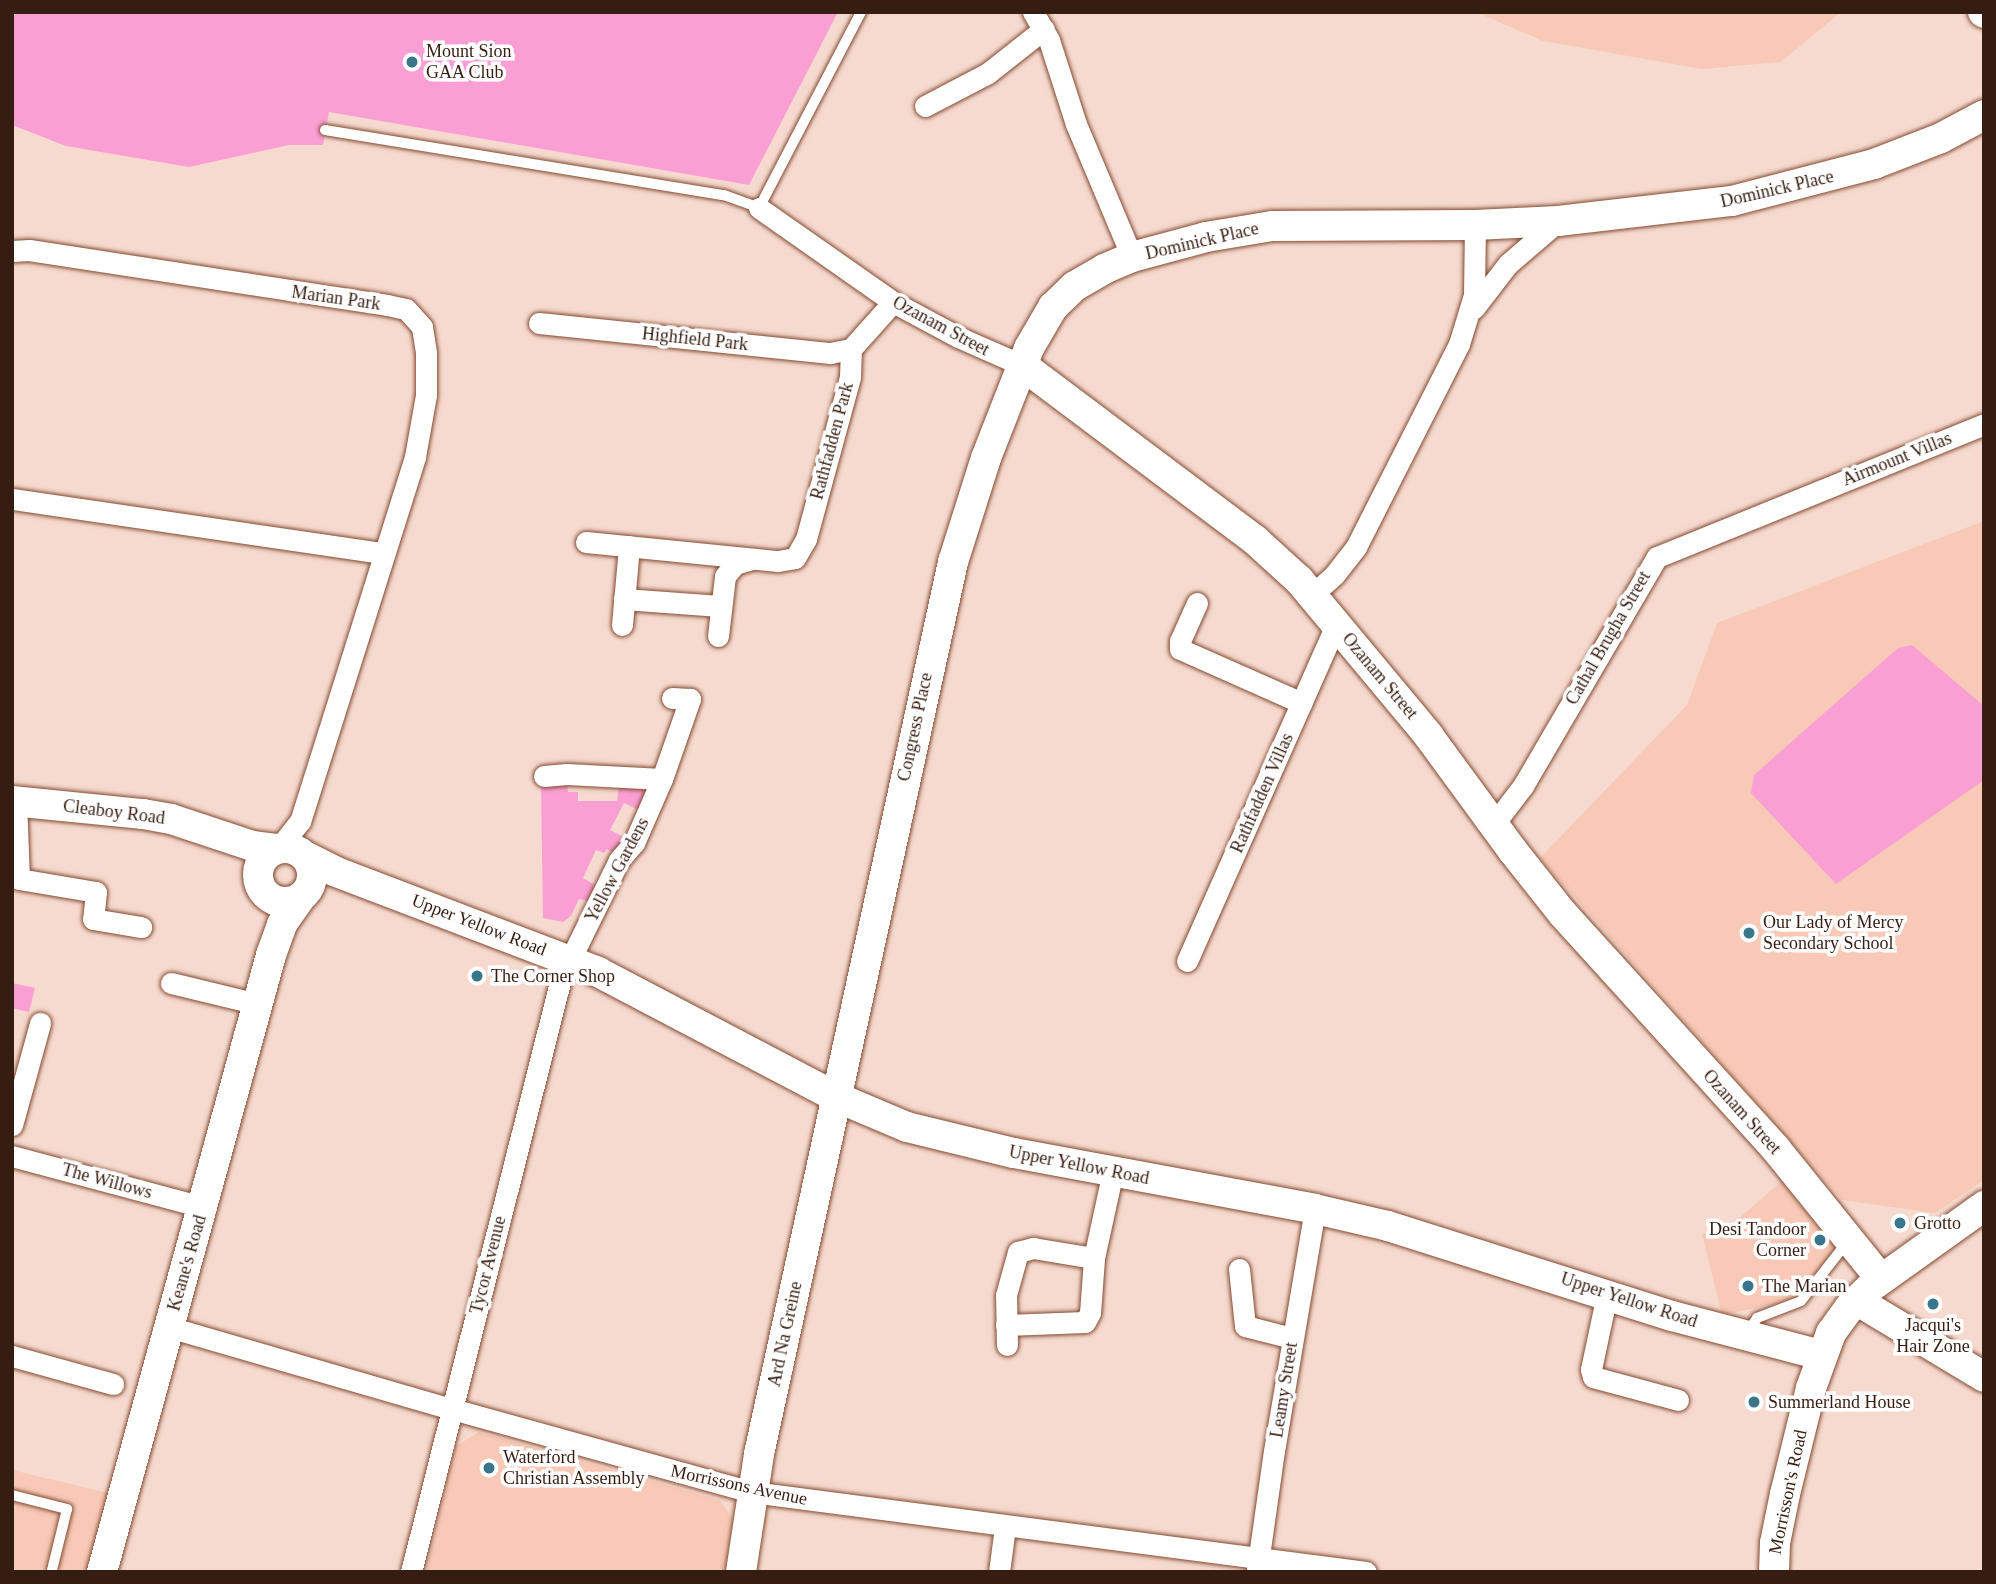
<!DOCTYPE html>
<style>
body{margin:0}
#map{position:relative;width:1996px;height:1584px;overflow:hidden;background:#f6dacf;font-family:Georgia,serif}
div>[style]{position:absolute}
.built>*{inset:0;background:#f7c9b6}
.green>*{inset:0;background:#fa9fd4}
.roads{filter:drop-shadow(0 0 2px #844a30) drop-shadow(0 0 2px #844a30)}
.lane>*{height:10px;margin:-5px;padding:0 5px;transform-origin:5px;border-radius:5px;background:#fff}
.street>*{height:21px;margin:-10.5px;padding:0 10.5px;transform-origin:10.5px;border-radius:10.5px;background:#fff}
.secondary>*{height:30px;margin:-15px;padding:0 15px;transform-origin:15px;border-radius:15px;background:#fff}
.secondary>.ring{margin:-15px;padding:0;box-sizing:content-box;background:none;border:30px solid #fff;border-radius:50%}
.dots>*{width:19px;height:19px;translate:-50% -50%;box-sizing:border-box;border:4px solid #fff;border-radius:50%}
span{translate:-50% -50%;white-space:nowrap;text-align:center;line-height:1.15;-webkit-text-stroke:7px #fff;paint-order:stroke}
.poi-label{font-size:18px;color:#361d12}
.left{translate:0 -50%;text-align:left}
.right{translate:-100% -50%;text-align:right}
.street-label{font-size:18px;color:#361d12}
.frame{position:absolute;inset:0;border:14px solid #361d12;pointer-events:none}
</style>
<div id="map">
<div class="built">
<i style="clip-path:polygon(1476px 12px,1841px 12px,1781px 62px,1702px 69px,1543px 41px)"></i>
<i style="clip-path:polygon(1984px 521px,1984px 1180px,1935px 1213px,1842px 1200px,1540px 858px,1687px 705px,1717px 623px)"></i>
<i style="clip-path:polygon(1782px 1181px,1829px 1231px,1835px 1250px,1795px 1300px,1722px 1315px,1702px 1234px,1732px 1224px)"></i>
<i style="clip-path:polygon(479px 1432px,719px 1500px,733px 1519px,726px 1572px,426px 1572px,456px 1446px)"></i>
<i style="clip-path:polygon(12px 1470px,108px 1493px,86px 1572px,12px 1572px)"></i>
</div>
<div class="green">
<i style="clip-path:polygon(12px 12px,838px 12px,749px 185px,329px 112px,323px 145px,289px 145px,189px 167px,66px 146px,12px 125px)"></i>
<i style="clip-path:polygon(1912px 645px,1984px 706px,1984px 780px,1836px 884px,1751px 793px,1754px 775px,1898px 648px)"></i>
<i style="clip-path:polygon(567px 782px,568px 792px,578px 792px,578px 801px,617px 801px,619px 785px,644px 789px,646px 796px,639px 810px,624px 803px,610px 830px,626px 838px,615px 854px,607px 849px,604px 853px,596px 850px,583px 878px,597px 886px,589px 901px,579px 899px,571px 916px,563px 922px,543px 918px,541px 785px)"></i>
<i style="clip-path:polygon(12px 983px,35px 988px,29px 1012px,12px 1008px)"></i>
</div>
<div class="roads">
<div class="lane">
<i style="left:325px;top:130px;width:404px;rotate:9.3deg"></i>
<i style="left:724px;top:195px;width:37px;rotate:20deg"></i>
<i style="left:759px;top:208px;width:221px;rotate:-62.5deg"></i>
<i style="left:1747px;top:1333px;width:18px;rotate:-56deg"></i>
<i style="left:1757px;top:1318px;width:47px;rotate:-21.1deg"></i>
<i style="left:1801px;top:1301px;width:76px;rotate:-51.9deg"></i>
<i style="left:12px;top:1495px;width:57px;rotate:14.3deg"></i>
<i style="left:67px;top:1509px;width:63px;rotate:103.8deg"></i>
</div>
<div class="street">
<i style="left:1033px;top:12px;width:32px;rotate:60deg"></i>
<i style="left:1049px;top:40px;width:88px;rotate:72.2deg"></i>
<i style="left:1076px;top:124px;width:144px;rotate:67.2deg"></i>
<i style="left:925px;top:106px;width:71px;rotate:-27.6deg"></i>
<i style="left:988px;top:73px;width:71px;rotate:-38.2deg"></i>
<i style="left:759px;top:208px;width:164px;rotate:35deg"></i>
<i style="left:893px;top:302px;width:74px;rotate:28.3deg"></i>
<i style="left:958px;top:337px;width:70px;rotate:23.6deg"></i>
<i style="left:12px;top:251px;width:17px;rotate:-3deg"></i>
<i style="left:29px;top:250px;width:362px;rotate:8.7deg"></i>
<i style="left:387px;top:305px;width:19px;rotate:12deg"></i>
<i style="left:406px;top:309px;width:24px;rotate:48deg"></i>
<i style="left:422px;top:327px;width:26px;rotate:81deg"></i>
<i style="left:426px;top:353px;width:42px;rotate:90deg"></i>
<i style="left:426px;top:395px;width:63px;rotate:100.1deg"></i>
<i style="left:415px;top:457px;width:382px;rotate:107.5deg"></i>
<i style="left:300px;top:821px;width:34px;rotate:128deg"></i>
<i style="left:1474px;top:308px;width:56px;rotate:-52.3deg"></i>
<i style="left:1508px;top:264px;width:66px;rotate:-40.7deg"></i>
<i style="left:539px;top:323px;width:293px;rotate:5.9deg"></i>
<i style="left:830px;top:353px;width:21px;rotate:-11deg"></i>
<i style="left:12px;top:499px;width:376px;rotate:8.3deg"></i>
<i style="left:586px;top:542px;width:193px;rotate:5.7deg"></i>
<i style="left:778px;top:561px;width:17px;rotate:-10deg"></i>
<i style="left:795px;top:558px;width:22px;rotate:-60deg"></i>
<i style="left:806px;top:539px;width:168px;rotate:-74.8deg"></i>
<i style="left:850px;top:377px;width:28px;rotate:-88deg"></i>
<i style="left:851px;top:349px;width:63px;rotate:-48.2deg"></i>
<i style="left:1312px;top:595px;width:31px;rotate:-42deg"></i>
<i style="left:1335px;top:574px;width:34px;rotate:-52deg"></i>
<i style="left:1356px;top:547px;width:228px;rotate:-63.1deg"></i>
<i style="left:1459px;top:344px;width:51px;rotate:-73deg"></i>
<i style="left:1474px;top:295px;width:70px;rotate:-89.2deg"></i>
<i style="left:624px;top:599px;width:96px;rotate:4.2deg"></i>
<i style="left:1197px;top:603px;width:42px;rotate:114.1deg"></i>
<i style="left:1180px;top:641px;width:8px;rotate:90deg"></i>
<i style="left:1180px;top:649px;width:133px;rotate:23.9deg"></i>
<i style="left:622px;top:625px;width:79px;rotate:-84.9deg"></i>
<i style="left:718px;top:636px;width:60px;rotate:-83.3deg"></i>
<i style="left:725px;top:576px;width:16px;rotate:-50deg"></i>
<i style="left:735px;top:564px;width:19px;rotate:-16deg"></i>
<i style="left:544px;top:776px;width:23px;rotate:-5deg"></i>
<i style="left:567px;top:774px;width:95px;rotate:3deg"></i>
<i style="left:16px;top:801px;width:78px;rotate:87.8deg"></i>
<i style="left:19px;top:879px;width:78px;rotate:9.6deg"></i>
<i style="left:96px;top:892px;width:27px;rotate:96deg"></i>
<i style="left:93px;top:919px;width:49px;rotate:9.5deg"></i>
<i style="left:1494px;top:824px;width:48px;rotate:-52.7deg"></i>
<i style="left:1523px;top:786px;width:265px;rotate:-59.7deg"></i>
<i style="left:1657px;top:557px;width:353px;rotate:-22.1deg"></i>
<i style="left:570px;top:960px;width:111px;rotate:-63.9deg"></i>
<i style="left:619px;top:860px;width:23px;rotate:-49deg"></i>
<i style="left:634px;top:843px;width:70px;rotate:-66.4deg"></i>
<i style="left:662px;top:779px;width:85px;rotate:-70.7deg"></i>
<i style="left:690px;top:699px;width:18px;rotate:-177deg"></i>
<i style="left:1187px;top:961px;width:368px;rotate:-66.1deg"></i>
<i style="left:171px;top:983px;width:89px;rotate:13.6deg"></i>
<i style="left:12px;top:1125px;width:106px;rotate:-74.6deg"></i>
<i style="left:12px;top:1156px;width:197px;rotate:15deg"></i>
<i style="left:1239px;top:1269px;width:57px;rotate:84deg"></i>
<i style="left:1245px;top:1326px;width:49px;rotate:14.3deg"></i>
<i style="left:1607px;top:1294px;width:77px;rotate:102deg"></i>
<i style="left:1591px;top:1369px;width:8px;rotate:76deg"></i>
<i style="left:1593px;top:1377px;width:88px;rotate:15.1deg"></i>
<i style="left:1006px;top:1325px;width:79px;rotate:-2.2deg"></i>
<i style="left:1085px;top:1322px;width:10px;rotate:-61deg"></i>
<i style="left:1090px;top:1313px;width:55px;rotate:-85.8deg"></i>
<i style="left:169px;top:1327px;width:295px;rotate:16.2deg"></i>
<i style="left:452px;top:1409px;width:311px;rotate:15.5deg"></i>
<i style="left:752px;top:1492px;width:619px;rotate:7.42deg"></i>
<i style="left:1007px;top:1345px;width:50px;rotate:-91.1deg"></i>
<i style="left:1006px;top:1295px;width:45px;rotate:-74.4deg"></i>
<i style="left:1018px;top:1252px;width:16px;rotate:-15deg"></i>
<i style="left:1033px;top:1248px;width:62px;rotate:9.3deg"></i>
<i style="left:1094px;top:1258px;width:89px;rotate:-77.7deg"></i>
<i style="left:12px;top:1356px;width:105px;rotate:15.5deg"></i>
<i style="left:1257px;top:1570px;width:120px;rotate:-81.9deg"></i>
<i style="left:1274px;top:1451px;width:245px;rotate:-80.4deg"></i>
<i style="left:411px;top:1572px;width:633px;rotate:-75.83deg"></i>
<i style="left:999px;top:1572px;width:45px;rotate:-82.4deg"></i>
</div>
<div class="secondary">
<i style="left:1983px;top:12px;width:1px;rotate:45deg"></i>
<i style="left:1022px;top:365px;width:291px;rotate:36.9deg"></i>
<i style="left:1255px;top:540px;width:59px;rotate:42.3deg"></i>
<i style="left:1299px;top:580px;width:202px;rotate:50.2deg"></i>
<i style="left:1428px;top:735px;width:144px;rotate:53.8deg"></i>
<i style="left:1513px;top:851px;width:80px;rotate:51.6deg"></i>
<i style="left:1563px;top:914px;width:317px;rotate:47.8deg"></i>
<i style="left:1776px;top:1149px;width:167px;rotate:51.1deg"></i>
<i style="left:12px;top:801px;width:132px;rotate:5.7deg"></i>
<i style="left:143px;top:814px;width:28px;rotate:10deg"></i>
<i style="left:171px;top:819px;width:85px;rotate:18.4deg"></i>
<i style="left:252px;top:846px;width:24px;rotate:7deg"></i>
<i class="ring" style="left:258px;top:848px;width:24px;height:24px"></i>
<i style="left:305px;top:856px;width:33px;rotate:27deg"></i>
<i style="left:334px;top:871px;width:283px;rotate:20.9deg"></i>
<i style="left:598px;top:972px;width:269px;rotate:27.7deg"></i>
<i style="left:836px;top:1097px;width:77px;rotate:22.9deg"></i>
<i style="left:907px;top:1127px;width:110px;rotate:13.7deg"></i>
<i style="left:1014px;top:1153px;width:306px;rotate:10.5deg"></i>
<i style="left:1315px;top:1209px;width:75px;rotate:13.1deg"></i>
<i style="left:1388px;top:1226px;width:298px;rotate:17.6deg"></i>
<i style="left:1672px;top:1316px;width:154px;rotate:14.7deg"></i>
<i style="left:1856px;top:1300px;width:149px;rotate:31deg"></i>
<i style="left:102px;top:1572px;width:640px;rotate:-74.68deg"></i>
<i style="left:271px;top:955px;width:33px;rotate:-70deg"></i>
<i style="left:282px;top:924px;width:32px;rotate:-55deg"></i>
<i style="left:741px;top:1572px;width:119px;rotate:-81.3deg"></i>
<i style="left:759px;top:1454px;width:913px;rotate:-77.73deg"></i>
<i style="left:953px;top:562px;width:109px;rotate:-72.4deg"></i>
<i style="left:986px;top:458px;width:118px;rotate:-68.6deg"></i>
<i style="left:1029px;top:348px;width:48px;rotate:-59.7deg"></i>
<i style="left:1053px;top:307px;width:30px;rotate:-44deg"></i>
<i style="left:1075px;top:286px;width:34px;rotate:-30deg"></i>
<i style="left:1104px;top:269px;width:30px;rotate:-23deg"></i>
<i style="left:1132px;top:257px;width:77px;rotate:-15.1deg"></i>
<i style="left:1206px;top:237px;width:67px;rotate:-9.5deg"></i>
<i style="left:1272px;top:226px;width:203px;rotate:-0.3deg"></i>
<i style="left:1475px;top:225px;width:83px;rotate:-2.8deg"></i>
<i style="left:1558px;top:221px;width:175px;rotate:-6.6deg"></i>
<i style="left:1732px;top:201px;width:147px;rotate:-14.6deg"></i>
<i style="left:1874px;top:164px;width:72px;rotate:-21.2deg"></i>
<i style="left:1941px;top:138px;width:49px;rotate:-28.1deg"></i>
<i style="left:1774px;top:1572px;width:29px;rotate:-88deg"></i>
<i style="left:1775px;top:1543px;width:50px;rotate:-78.5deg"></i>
<i style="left:1785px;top:1494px;width:109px;rotate:-76.2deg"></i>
<i style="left:1811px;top:1388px;width:59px;rotate:-70deg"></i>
<i style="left:1831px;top:1333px;width:32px;rotate:-54deg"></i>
<i style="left:1850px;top:1307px;width:30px;rotate:-44deg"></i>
<i style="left:1872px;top:1286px;width:138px;rotate:-35.5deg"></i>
</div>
</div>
<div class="dots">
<i style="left:412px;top:62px;background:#39768c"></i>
<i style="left:1749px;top:933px;background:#39768c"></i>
<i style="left:477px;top:976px;background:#39768c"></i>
<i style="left:1900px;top:1223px;background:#39768c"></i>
<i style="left:1820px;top:1240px;background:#39768c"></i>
<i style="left:1748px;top:1286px;background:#39768c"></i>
<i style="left:1933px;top:1304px;background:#39768c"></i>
<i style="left:1754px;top:1402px;background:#39768c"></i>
<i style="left:489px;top:1468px;background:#39768c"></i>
</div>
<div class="poi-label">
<span class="left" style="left:426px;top:62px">Mount Sion<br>GAA Club</span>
<span class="left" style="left:1763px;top:933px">Our Lady of Mercy<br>Secondary School</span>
<span class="left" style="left:491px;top:976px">The Corner Shop</span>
<span class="left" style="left:1914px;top:1223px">Grotto</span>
<span class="right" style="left:1806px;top:1240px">Desi Tandoor<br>Corner</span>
<span class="left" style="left:1762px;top:1286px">The Marian</span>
<span style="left:1933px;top:1336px">Jacqui's<br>Hair Zone</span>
<span class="left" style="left:1768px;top:1402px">Summerland House</span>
<span class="left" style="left:503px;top:1468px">Waterford<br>Christian Assembly</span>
</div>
<div class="street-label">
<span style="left:1777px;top:189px;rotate:-13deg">Dominick Place</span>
<span style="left:1202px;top:241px;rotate:-13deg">Dominick Place</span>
<span style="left:336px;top:298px;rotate:8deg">Marian Park</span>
<span style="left:941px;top:326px;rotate:28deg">Ozanam Street</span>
<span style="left:695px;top:339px;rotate:6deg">Highfield Park</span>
<span style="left:832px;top:441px;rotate:-75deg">Rathfadden Park</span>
<span style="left:1897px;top:459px;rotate:-22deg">Airmount Villas</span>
<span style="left:1608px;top:638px;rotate:-60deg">Cathal Brugha Street</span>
<span style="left:1380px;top:676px;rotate:50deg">Ozanam Street</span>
<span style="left:915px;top:727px;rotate:-78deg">Congress Place</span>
<span style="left:1262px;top:793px;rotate:-66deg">Rathfadden Villas</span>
<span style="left:114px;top:812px;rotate:7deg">Cleaboy Road</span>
<span style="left:617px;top:870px;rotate:-62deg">Yellow Gardens</span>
<span style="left:479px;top:925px;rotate:21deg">Upper Yellow Road</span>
<span style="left:1742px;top:1112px;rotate:48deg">Ozanam Street</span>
<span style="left:1079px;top:1165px;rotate:11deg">Upper Yellow Road</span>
<span style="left:107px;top:1181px;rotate:15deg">The Willows</span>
<span style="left:187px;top:1263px;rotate:-74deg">Keane's Road</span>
<span style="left:488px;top:1265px;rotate:-76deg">Tycor Avenue</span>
<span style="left:1629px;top:1300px;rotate:18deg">Upper Yellow Road</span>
<span style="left:785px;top:1334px;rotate:-78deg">Ard Na Greine</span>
<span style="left:1284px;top:1390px;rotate:-81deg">Leamy Street</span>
<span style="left:739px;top:1485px;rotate:12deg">Morrissons Avenue</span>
<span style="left:1788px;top:1492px;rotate:-78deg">Morrisson's Road</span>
</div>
<div class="frame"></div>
</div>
